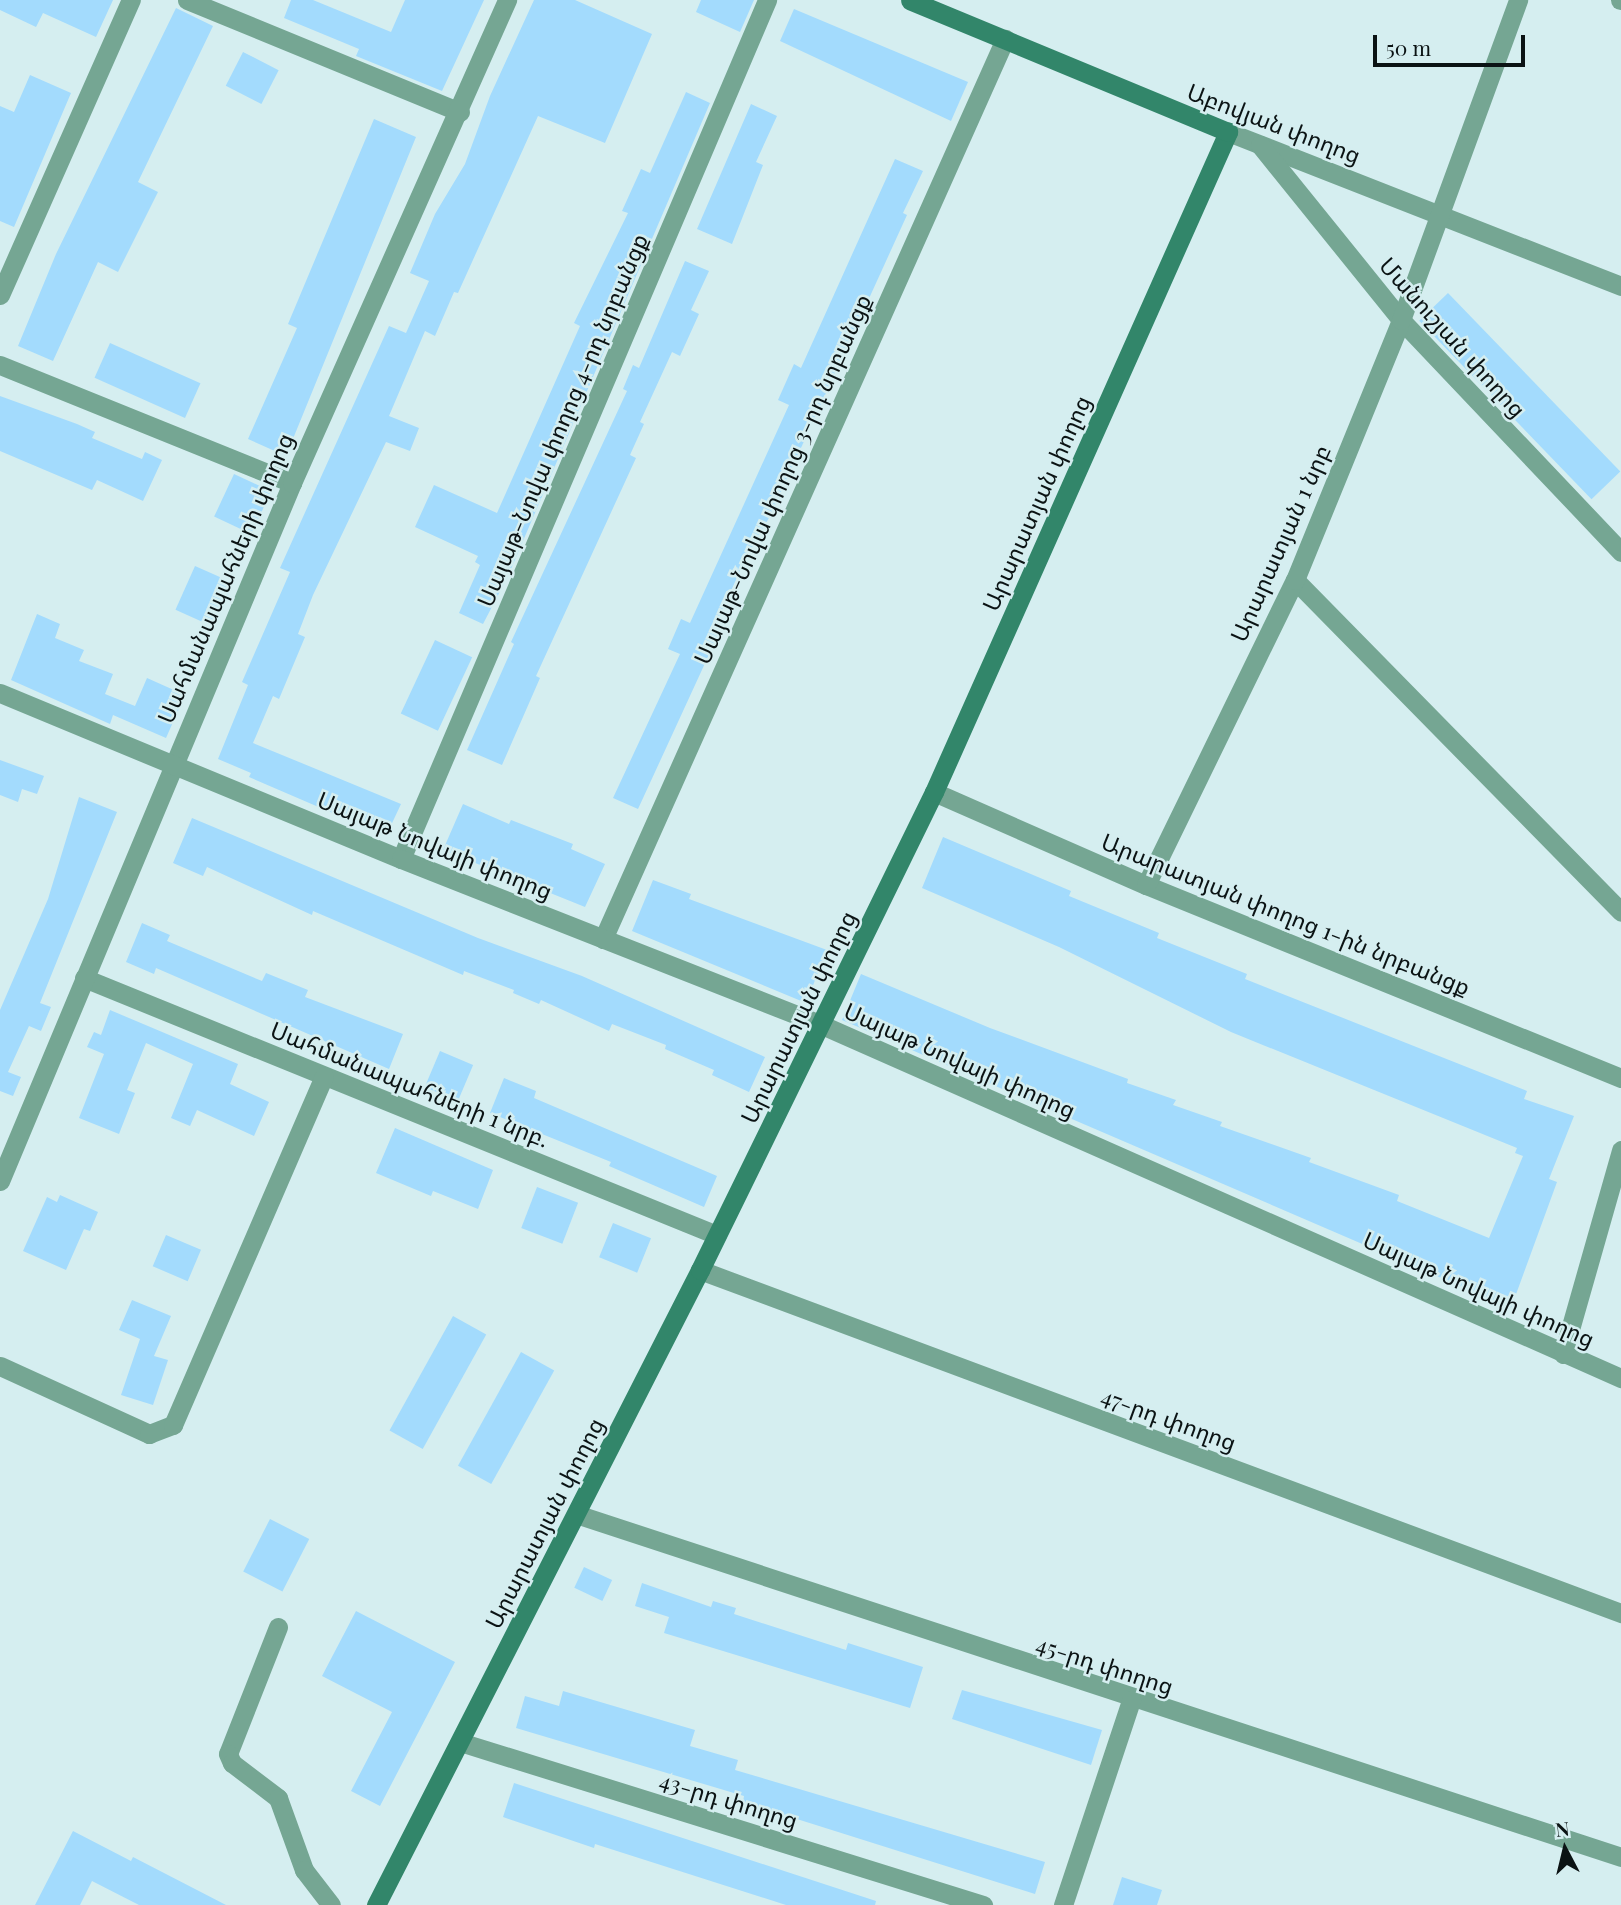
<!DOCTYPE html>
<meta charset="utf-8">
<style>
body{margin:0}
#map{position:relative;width:1621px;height:1905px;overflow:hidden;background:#d5eef0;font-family:"Playfair Display","Noto Sans Armenian",serif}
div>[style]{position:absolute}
.building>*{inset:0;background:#a3dbfd;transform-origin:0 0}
.minor>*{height:19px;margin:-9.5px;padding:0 9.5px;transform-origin:9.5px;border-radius:9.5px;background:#75a693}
.tertiary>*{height:19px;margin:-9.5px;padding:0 9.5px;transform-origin:9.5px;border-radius:9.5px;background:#75a693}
.secondary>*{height:19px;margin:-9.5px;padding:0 9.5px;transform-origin:9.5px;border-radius:9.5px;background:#32866a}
span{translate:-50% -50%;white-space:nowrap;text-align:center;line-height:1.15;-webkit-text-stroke:5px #d5eef0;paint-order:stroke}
.street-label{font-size:23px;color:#0b1314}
.north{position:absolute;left:1530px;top:1814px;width:70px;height:70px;-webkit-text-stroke:5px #d5eef0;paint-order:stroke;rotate:353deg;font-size:19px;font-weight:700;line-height:28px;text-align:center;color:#0b1314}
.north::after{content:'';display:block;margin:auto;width:24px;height:32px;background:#0b1314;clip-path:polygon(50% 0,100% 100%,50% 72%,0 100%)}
.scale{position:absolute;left:1373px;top:35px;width:152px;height:32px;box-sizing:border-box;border:4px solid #0b1314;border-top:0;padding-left:9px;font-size:21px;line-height:24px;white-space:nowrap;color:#0b1314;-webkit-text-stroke:5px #d5eef0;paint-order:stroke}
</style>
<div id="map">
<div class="building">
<i style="clip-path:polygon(0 0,113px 0,96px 37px,43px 13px,36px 27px,0 10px)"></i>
<i style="clip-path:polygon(291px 0,313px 0,391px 32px,405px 0,484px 0,442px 91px,356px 56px,359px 49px,284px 18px)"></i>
<i style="clip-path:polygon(534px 0,575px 0,652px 34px,605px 143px,538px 116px,458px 293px,454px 292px,435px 336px,425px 331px,389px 416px,419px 428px,410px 451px,386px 442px,313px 595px,298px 634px,305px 637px,279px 699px,273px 696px,253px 743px,401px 804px,386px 836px,249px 777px,251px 773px,218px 759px,248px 685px,242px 682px,290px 572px,280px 568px,389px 326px,406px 333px,429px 281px,410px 273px,435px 214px,465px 164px,490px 96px)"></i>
<i style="clip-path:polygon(701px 0,754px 0,740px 32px,696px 12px)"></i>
<i style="clip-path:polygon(176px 8px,213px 26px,138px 182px,158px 192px,118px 272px,98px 262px,53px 361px,18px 346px,56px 254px)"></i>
<i style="clip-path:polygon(794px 9px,968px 82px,951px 121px,780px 41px)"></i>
<i style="left:243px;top:52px;width:40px;height:38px;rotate:27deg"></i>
<i style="clip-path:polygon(30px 75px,71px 93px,14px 227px,0 221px,0 106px,14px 112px)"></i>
<i style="clip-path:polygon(686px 92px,710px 103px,508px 576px,483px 624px,459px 613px,480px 565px,475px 562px,478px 556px,415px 527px,434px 485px,497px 513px,580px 326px,574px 323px,628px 213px,622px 211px,641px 169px,650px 173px)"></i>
<i style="clip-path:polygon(751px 104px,777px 116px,756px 162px,763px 165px,732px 244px,697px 229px)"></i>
<i style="clip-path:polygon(374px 119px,416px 137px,286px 456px,248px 439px,297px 328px,288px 324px)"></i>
<i style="clip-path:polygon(895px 159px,923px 171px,903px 213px,907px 215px,770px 516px,744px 562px,712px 633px,718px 635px,638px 809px,613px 798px,680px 654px,668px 649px,681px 619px,690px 623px,789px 405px,778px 400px,794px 364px,801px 368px)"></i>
<i style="clip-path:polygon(685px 261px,709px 271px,691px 310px,699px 314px,680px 356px,672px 352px,640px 422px,644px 424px,630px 455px,636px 458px,536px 676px,540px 678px,502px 765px,467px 750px,514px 644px,511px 642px,627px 391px,623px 389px,633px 365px,639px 368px)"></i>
<i style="left:1448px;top:293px;width:248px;height:40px;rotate:46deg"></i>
<i style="left:110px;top:343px;width:99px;height:38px;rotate:24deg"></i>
<i style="clip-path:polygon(0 396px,77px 424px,95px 432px,92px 438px,142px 459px,145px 452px,162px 460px,143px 501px,97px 480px,92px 490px,0 451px)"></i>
<i style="left:234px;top:474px;width:41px;height:47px;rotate:25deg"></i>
<i style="left:195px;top:566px;width:42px;height:48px;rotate:24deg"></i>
<i style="clip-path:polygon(37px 614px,60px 624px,55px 638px,84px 650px,79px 661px,113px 674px,105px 694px,135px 706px,147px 678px,185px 695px,166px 738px,113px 715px,110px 724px,11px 680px)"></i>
<i style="left:435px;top:640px;width:41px;height:81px;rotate:25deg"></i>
<i style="clip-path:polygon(0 760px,44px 776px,37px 794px,22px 789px,18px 802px,0 795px)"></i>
<i style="clip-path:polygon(79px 797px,117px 812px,40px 1003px,51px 1007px,41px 1031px,29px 1026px,8px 1072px,21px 1077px,13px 1096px,0 1091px,0 1010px,48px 899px)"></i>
<i style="clip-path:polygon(463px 804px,509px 824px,511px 820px,573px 844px,571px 849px,605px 864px,585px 907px,443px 850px)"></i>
<i style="clip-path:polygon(192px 818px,478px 938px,582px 976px,765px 1057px,749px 1092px,712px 1075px,714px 1070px,665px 1049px,666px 1045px,612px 1024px,609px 1031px,541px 1000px,539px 1004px,513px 993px,514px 990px,464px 971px,463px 975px,313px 911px,312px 915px,207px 867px,203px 876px,173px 863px)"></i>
<i style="clip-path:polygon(943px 837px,1071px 891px,1069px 896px,1159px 933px,1157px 938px,1247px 974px,1245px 979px,1527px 1091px,1524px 1099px,1574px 1116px,1549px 1179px,1557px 1182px,1511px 1308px,842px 1020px,861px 974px,990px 1028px,1128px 1079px,1127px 1083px,1176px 1100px,1173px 1105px,1222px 1122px,1220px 1126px,1311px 1158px,1309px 1162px,1399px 1195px,1397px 1201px,1489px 1238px,1523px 1156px,1515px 1153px,1517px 1148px,1231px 1032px,1059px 947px,922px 888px)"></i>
<i style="clip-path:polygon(653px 880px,691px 894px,689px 899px,827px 950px,806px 1003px,632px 931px)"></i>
<i style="clip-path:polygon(142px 923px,170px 935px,167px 941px,262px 981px,266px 973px,308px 990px,305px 997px,403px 1034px,389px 1069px,156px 968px,154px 974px,126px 962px)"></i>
<i style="clip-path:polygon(110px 1010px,238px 1064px,230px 1084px,269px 1102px,254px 1136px,197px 1110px,190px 1126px,171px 1118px,193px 1064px,146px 1043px,127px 1090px,135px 1093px,119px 1134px,79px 1118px,104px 1054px,87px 1047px,94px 1032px,101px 1035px)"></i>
<i style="left:440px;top:1051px;width:36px;height:39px;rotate:23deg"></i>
<i style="clip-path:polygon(504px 1078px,536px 1091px,534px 1098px,717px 1176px,704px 1207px,609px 1166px,611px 1162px,490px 1113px)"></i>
<i style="clip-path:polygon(395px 1128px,493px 1170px,478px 1209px,433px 1191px,431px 1196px,376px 1173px)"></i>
<i style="left:537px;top:1187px;width:44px;height:44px;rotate:21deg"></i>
<i style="clip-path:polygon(60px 1195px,98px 1212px,90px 1231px,84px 1229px,66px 1270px,23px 1251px,47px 1197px,57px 1202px)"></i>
<i style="left:613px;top:1223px;width:41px;height:37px;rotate:22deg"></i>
<i style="left:166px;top:1235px;width:38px;height:34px;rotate:23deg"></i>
<i style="clip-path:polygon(132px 1300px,171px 1316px,154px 1356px,168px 1360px,153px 1405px,121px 1395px,140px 1339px,119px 1330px)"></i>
<i style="left:453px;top:1316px;width:38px;height:131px;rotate:29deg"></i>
<i style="left:521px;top:1352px;width:38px;height:130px;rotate:29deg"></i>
<i style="left:270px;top:1519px;width:44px;height:59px;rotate:27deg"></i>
<i style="left:584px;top:1567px;width:31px;height:23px;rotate:25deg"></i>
<i style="clip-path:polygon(642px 1583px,711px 1607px,713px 1601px,736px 1608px,734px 1614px,846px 1650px,848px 1643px,923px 1667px,910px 1708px,664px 1633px,669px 1617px,635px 1606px)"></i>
<i style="clip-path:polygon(356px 1611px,455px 1662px,380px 1806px,351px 1791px,392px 1712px,322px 1676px)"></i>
<i style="clip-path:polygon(962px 1690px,1102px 1730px,1091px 1765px,952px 1719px)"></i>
<i style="clip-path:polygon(563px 1691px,695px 1730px,690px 1746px,738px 1760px,735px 1770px,1045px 1862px,1035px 1894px,743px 1802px,744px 1796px,516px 1728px,525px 1696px,559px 1706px)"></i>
<i style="clip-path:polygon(514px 1783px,876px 1901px,875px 1905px,786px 1905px,595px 1844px,594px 1848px,503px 1817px)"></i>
<i style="clip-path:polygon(73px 1831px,131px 1861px,133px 1857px,226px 1905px,139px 1905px,92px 1881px,80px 1905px,35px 1905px)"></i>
<i style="clip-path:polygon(1122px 1877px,1162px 1890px,1157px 1905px,1113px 1905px)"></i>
</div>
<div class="minor">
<i style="left:187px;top:0;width:295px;rotate:22.3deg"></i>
<i style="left:1620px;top:0;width:1px"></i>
<i style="left:1228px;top:132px;width:422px;rotate:21.4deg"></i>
<i style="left:1260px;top:145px;width:225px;rotate:51.1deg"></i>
<i style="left:1401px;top:320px;width:320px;rotate:46.5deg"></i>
<i style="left:0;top:295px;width:323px;rotate:-66.1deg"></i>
<i style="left:0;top:365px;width:315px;rotate:22deg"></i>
<i style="left:1295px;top:580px;width:465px;rotate:45.5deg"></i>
<i style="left:934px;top:792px;width:232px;rotate:23.7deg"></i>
<i style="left:1146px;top:885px;width:513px;rotate:22.11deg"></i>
<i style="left:401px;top:859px;width:934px;rotate:-66.92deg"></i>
<i style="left:1146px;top:885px;width:339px;rotate:-64deg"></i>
<i style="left:1295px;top:580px;width:281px;rotate:-67.8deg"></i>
<i style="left:1401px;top:320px;width:341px;rotate:-69.9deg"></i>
<i style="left:603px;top:939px;width:986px;rotate:-65.93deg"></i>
<i style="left:84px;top:978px;width:683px;rotate:22.1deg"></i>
<i style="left:822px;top:1025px;width:874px;rotate:23.84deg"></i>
<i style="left:0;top:1181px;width:757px;rotate:-67.3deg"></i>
<i style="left:292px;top:483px;width:529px;rotate:-66deg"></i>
<i style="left:700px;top:1270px;width:983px;rotate:20.43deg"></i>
<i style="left:1563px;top:1354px;width:212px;rotate:-74.1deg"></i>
<i style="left:0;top:1366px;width:164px;rotate:24.5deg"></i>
<i style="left:149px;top:1434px;width:26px;rotate:-21deg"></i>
<i style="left:173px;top:1425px;width:380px;rotate:-66.6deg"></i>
<i style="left:576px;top:1514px;width:1100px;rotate:18.17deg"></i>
<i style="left:278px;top:1627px;width:136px;rotate:111.5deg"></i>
<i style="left:228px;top:1754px;width:10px;rotate:66deg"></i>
<i style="left:232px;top:1763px;width:58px;rotate:37.3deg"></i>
<i style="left:278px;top:1798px;width:77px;rotate:70.1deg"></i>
<i style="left:304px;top:1870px;width:44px;rotate:52.4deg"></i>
<i style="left:460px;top:1742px;width:548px;rotate:17.31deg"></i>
<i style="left:1063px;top:1905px;width:216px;rotate:-71.6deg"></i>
</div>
<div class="tertiary">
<i style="left:0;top:693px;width:434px;rotate:22.5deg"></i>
<i style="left:401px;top:859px;width:453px;rotate:21.5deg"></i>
</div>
<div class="secondary">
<i style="left:376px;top:1905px;width:713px;rotate:-62.97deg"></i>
<i style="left:700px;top:1270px;width:532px;rotate:-63.92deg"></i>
<i style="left:934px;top:792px;width:723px;rotate:-65.99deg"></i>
<i style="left:1228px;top:132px;width:344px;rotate:-157.5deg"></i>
</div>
<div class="street-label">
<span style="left:1274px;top:123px;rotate:21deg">Աբովյան փողոց</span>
<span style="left:1453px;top:337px;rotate:48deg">Մանուշյան փողոց</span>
<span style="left:562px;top:420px;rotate:-67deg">Սայաթ-Նովա փողոց 4-րդ նրբանցք</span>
<span style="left:782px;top:479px;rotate:-66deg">Սայաթ-Նովա փողոց 3-րդ նրբանցք</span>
<span style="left:1036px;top:503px;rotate:-66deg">Արարատյան փողոց</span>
<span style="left:1280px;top:543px;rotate:-66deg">Արարատյան 1 նրբ</span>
<span style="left:225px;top:578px;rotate:-67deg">Սահմանապահների փողոց</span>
<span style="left:435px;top:845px;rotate:22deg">Սայաթ Նովայի փողոց</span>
<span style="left:1286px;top:914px;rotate:22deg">Արարատյան փողոց 1-ին նրբանցք</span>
<span style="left:798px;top:1017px;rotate:-64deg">Արարատյան փողոց</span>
<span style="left:960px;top:1060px;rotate:24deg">Սայաթ Նովայի փողոց</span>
<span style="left:410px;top:1084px;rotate:22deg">Սահմանապահների 1 նրբ.</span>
<span style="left:1479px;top:1289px;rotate:24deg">Սայաթ Նովայի փողոց</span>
<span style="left:1169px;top:1419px;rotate:20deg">47-րդ փողոց</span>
<span style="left:544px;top:1523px;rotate:-63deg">Արարատյան փողոց</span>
<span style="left:1105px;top:1665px;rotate:18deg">45-րդ փողոց</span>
<span style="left:729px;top:1800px;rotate:17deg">43-րդ փողոց</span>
</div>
<div class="north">N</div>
<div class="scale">50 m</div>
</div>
